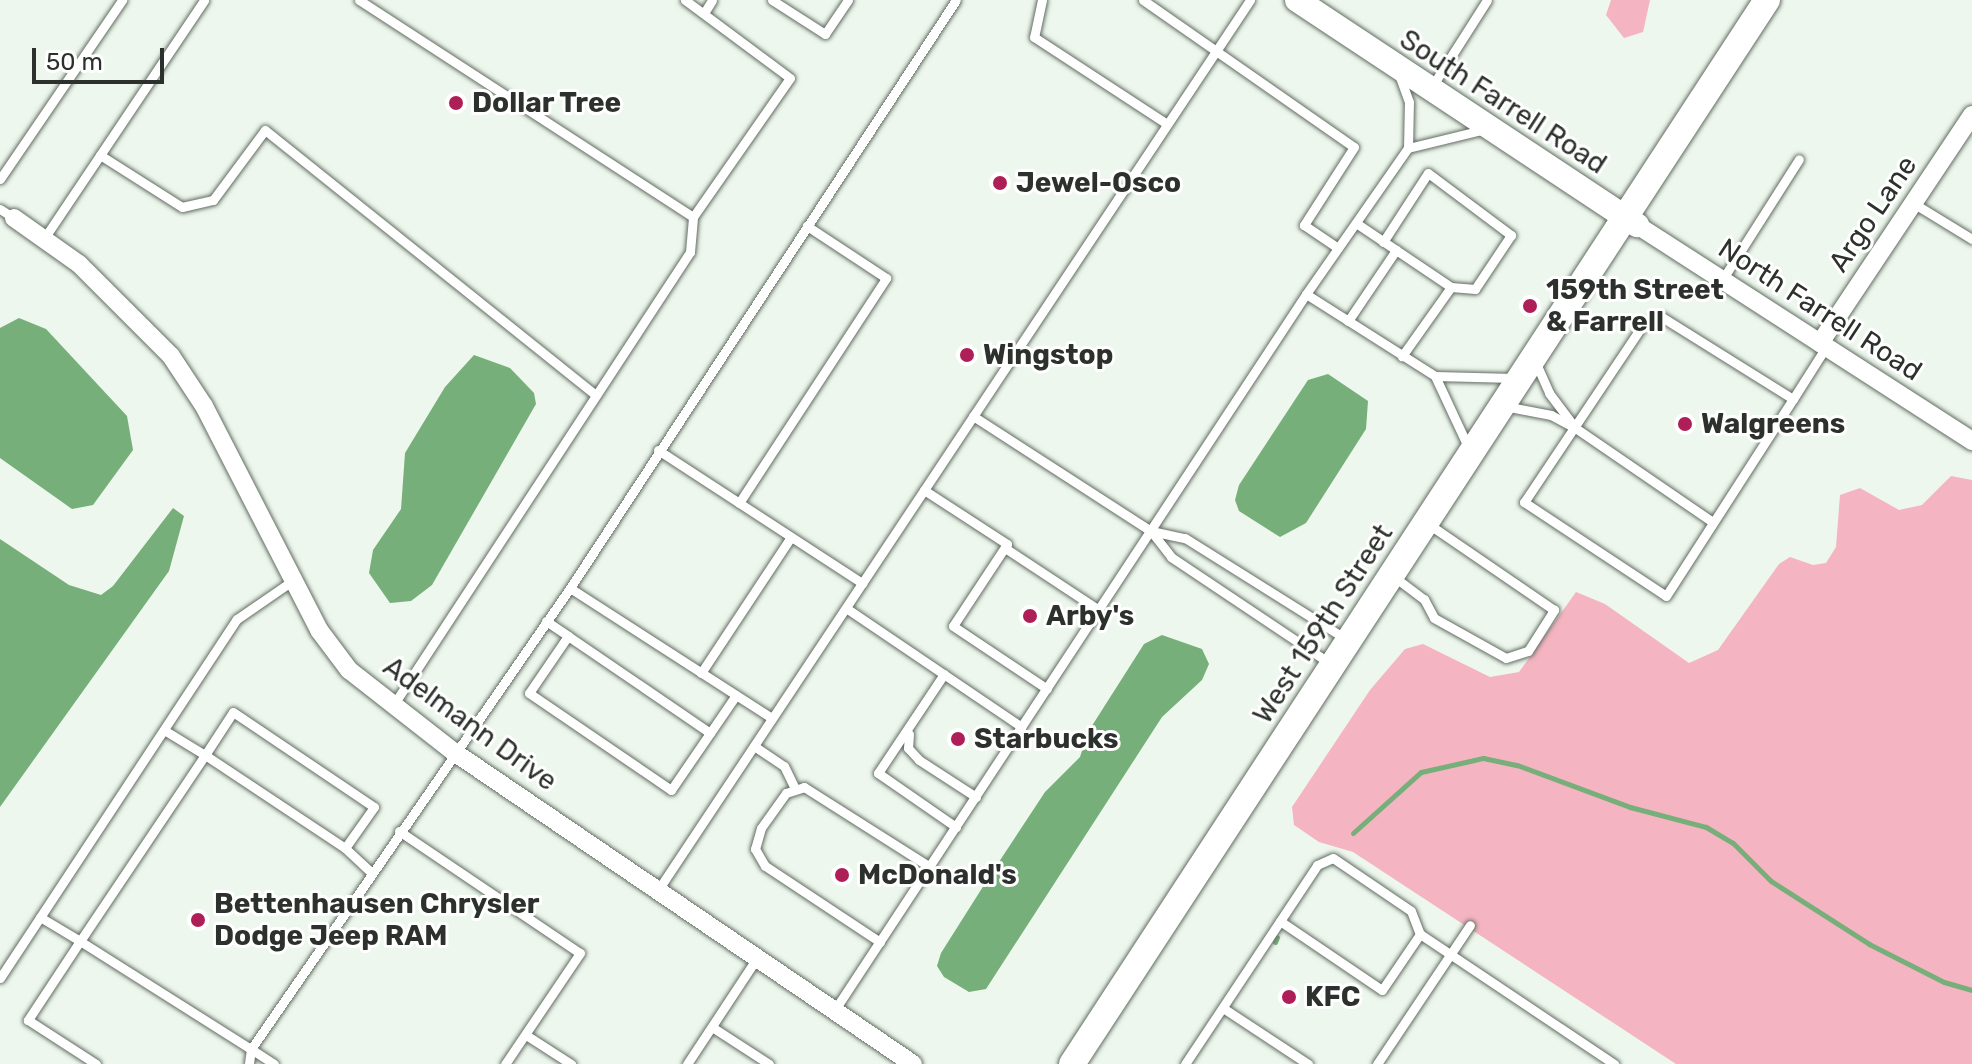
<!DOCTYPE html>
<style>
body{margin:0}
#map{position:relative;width:1972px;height:1064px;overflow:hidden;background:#edf7ed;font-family:Rubik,sans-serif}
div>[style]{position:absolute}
.green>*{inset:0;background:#f5b4c2}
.water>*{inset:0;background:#76af79}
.stream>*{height:5px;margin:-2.5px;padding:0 2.5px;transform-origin:2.5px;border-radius:2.5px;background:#76af79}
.roads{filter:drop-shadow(0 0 2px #626c62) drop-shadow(0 0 2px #626c62)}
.service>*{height:9px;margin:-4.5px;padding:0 4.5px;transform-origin:4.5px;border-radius:4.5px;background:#fff}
.minor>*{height:18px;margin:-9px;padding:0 9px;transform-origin:9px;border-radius:9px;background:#fff}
.tertiary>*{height:24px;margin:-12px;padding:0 12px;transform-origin:12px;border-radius:12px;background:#fff}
.secondary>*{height:26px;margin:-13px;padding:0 13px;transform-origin:13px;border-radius:13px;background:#fff}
.dots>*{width:22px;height:22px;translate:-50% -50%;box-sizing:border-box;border:4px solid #fff;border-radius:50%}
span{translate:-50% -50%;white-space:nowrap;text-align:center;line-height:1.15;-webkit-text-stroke:6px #fff;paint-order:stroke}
.street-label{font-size:28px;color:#2d312d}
.poi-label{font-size:28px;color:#2d312d;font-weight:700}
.left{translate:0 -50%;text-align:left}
.scale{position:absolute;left:32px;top:48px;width:132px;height:36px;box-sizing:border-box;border:4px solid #2d312d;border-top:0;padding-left:10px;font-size:24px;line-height:28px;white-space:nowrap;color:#2d312d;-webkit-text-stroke:6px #fff;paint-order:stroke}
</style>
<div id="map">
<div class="green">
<i style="clip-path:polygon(1611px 0,1650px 0,1643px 32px,1624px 38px,1606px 15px)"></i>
<i style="clip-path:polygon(1951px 476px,1972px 480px,1972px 1064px,1676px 1064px,1353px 852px,1319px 842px,1294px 825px,1292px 807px,1370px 690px,1405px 649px,1423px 644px,1490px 677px,1519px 672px,1576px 592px,1605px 604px,1689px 663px,1718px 650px,1779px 564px,1790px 557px,1813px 565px,1826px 563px,1836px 547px,1840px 495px,1860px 488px,1899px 510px,1922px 505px)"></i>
</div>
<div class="water">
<i style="clip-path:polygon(19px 318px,46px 329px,127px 416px,133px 450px,93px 505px,72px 509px,0 458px,0 328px)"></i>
<i style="clip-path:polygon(474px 355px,510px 368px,534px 393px,536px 404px,432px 585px,411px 601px,390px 603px,369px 573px,373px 550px,401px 509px,405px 453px,445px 387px)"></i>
<i style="clip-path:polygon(1328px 374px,1368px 401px,1366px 429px,1306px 523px,1280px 537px,1239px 511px,1235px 500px,1239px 485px,1308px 380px)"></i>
<i style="clip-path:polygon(173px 508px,184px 516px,169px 571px,0 807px,0 539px,69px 585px,101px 595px,113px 586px)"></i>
<i style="clip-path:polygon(1162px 635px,1202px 649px,1209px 664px,1202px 680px,1162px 717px,986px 989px,969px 992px,944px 977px,937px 966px,941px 953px,991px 874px,1045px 792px,1080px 757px,1088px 732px,1144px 644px)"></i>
</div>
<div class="stream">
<i style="left:1353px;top:833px;width:91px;rotate:-41.9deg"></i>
<i style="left:1421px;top:772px;width:64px;rotate:-12.7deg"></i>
<i style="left:1483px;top:758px;width:35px;rotate:12deg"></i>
<i style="left:1517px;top:765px;width:121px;rotate:20.4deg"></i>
<i style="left:1630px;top:807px;width:79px;rotate:14.7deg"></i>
<i style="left:1706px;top:827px;width:31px;rotate:31deg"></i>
<i style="left:1733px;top:843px;width:54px;rotate:45deg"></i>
<i style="left:1771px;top:881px;width:117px;rotate:32.7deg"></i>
<i style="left:1869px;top:944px;width:84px;rotate:26.9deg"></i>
<i style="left:1944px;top:982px;width:29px;rotate:16deg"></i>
<i style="left:1275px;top:942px;width:5px;rotate:-68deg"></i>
</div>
<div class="roads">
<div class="service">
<i style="left:359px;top:0;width:398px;rotate:33deg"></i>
<i style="left:772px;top:0;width:63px;rotate:32.7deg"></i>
<i style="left:825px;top:34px;width:41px;rotate:-55.9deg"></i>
<i style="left:1042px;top:0;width:38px;rotate:102deg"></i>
<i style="left:1034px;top:37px;width:159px;rotate:33.2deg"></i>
<i style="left:1143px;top:0;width:257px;rotate:34.9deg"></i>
<i style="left:1354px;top:147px;width:93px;rotate:122.7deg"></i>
<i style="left:1304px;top:225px;width:41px;rotate:34.1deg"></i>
<i style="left:704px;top:13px;width:15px;rotate:-58deg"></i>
<i style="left:1431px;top:88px;width:104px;rotate:-57.5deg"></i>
<i style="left:1408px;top:148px;width:76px;rotate:-13.7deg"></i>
<i style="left:100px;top:155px;width:97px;rotate:32.4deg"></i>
<i style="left:182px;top:207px;width:32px;rotate:-13deg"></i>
<i style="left:213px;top:200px;width:87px;rotate:-53.4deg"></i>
<i style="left:265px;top:130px;width:424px;rotate:38.7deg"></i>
<i style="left:0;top:179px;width:217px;rotate:-55.7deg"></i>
<i style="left:1913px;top:203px;width:69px;rotate:31.4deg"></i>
<i style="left:0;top:209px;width:17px;rotate:33deg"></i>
<i style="left:1356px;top:223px;width:115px;rotate:34deg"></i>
<i style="left:1451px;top:287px;width:85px;rotate:125.4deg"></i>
<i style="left:43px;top:240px;width:289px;rotate:-56.1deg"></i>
<i style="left:1383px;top:242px;width:82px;rotate:-56.9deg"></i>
<i style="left:1428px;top:173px;width:104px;rotate:36.8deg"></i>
<i style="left:1511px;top:235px;width:65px;rotate:123.7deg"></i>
<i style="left:1475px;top:289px;width:24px;rotate:-175deg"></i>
<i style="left:1722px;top:280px;width:143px;rotate:-57.5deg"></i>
<i style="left:1306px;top:294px;width:153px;rotate:32.4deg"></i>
<i style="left:1435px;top:376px;width:79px;rotate:1.5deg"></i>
<i style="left:1348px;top:321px;width:86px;rotate:-55.9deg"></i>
<i style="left:1535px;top:361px;width:35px;rotate:66deg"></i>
<i style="left:1549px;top:393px;width:39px;rotate:53deg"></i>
<i style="left:1435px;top:376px;width:81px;rotate:65deg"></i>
<i style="left:1793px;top:399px;width:155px;rotate:-148deg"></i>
<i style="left:1662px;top:317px;width:22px;rotate:156deg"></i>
<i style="left:1642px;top:326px;width:212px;rotate:123.8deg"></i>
<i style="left:1524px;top:502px;width:170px;rotate:33.5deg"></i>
<i style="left:1666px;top:596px;width:234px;rotate:-57.2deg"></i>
<i style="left:1793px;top:399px;width:62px;rotate:-57.6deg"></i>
<i style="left:1504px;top:406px;width:48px;rotate:10.8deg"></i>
<i style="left:1551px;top:415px;width:26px;rotate:28deg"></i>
<i style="left:1574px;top:427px;width:168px;rotate:34.4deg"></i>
<i style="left:973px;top:416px;width:212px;rotate:32.9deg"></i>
<i style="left:1151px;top:531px;width:33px;rotate:52deg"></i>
<i style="left:1171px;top:557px;width:192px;rotate:33.8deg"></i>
<i style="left:658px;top:450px;width:244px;rotate:33.1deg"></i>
<i style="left:924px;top:490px;width:99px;rotate:33deg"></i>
<i style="left:1007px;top:544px;width:98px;rotate:123.4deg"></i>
<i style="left:953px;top:626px;width:113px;rotate:33.8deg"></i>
<i style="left:739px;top:503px;width:269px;rotate:-56.8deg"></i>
<i style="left:886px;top:278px;width:95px;rotate:-146.6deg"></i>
<i style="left:1151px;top:531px;width:35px;rotate:12deg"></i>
<i style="left:1185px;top:538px;width:190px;rotate:32.1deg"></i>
<i style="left:1005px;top:548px;width:113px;rotate:33.4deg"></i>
<i style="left:1393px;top:576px;width:39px;rotate:37deg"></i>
<i style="left:1424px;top:599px;width:21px;rotate:62deg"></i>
<i style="left:1434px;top:618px;width:82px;rotate:29.1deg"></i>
<i style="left:1506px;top:658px;width:23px;rotate:-18deg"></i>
<i style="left:1528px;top:651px;width:49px;rotate:-57.6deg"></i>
<i style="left:1554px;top:610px;width:154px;rotate:-145.6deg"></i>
<i style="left:570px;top:588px;width:240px;rotate:32.8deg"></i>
<i style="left:846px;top:608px;width:212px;rotate:34.1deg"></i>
<i style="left:546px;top:621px;width:27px;rotate:34deg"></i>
<i style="left:568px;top:636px;width:69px;rotate:124.4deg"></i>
<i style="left:529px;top:693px;width:172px;rotate:34.3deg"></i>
<i style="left:671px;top:790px;width:115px;rotate:-55.6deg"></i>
<i style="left:568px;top:636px;width:172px;rotate:34.3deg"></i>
<i style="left:701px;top:673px;width:163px;rotate:-56.5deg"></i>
<i style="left:944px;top:674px;width:119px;rotate:123.7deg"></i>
<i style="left:878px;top:773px;width:95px;rotate:34.7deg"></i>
<i style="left:392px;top:707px;width:544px;rotate:-56.78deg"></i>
<i style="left:690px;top:252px;width:35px;rotate:-85deg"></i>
<i style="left:693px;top:217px;width:169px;rotate:-55.1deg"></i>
<i style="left:790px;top:78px;width:131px;rotate:-143.4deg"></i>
<i style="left:164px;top:730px;width:48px;rotate:31.4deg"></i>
<i style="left:205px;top:755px;width:51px;rotate:-56.9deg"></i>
<i style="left:233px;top:712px;width:170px;rotate:34deg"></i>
<i style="left:374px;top:807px;width:50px;rotate:125.3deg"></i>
<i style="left:345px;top:848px;width:168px;rotate:-146.4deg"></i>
<i style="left:205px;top:755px;width:224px;rotate:123.9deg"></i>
<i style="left:80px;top:941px;width:202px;rotate:32.3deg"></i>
<i style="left:251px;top:1049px;width:15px;rotate:98deg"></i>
<i style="left:909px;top:734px;width:14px;rotate:94deg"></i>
<i style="left:908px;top:748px;width:16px;rotate:47deg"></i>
<i style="left:919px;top:760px;width:68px;rotate:33deg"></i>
<i style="left:754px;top:746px;width:36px;rotate:34deg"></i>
<i style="left:784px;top:766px;width:25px;rotate:64deg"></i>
<i style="left:399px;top:831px;width:218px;rotate:34deg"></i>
<i style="left:580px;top:953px;width:134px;rotate:124deg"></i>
<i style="left:345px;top:848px;width:35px;rotate:43deg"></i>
<i style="left:658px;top:890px;width:1069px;rotate:-56.37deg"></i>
<i style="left:40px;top:917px;width:47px;rotate:31deg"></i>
<i style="left:80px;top:941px;width:95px;rotate:123.4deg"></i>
<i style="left:28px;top:1020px;width:81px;rotate:32.9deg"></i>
<i style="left:1280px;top:921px;width:123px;rotate:34.1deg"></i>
<i style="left:1382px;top:990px;width:68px;rotate:-55.8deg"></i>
<i style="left:880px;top:942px;width:138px;rotate:-146.5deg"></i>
<i style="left:765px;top:866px;width:20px;rotate:-120deg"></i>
<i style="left:755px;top:849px;width:22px;rotate:-74deg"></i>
<i style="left:761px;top:828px;width:43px;rotate:-54.5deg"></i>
<i style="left:786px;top:793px;width:19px;rotate:-18deg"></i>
<i style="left:804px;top:787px;width:149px;rotate:32.4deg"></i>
<i style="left:0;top:978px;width:430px;rotate:-56.6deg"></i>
<i style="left:237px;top:619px;width:67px;rotate:-34.6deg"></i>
<i style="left:1223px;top:1008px;width:102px;rotate:33.4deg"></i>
<i style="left:834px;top:1011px;width:858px;rotate:-56.64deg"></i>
<i style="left:1306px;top:294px;width:178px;rotate:-55.1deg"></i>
<i style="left:1408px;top:148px;width:46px;rotate:-88.8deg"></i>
<i style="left:1409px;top:102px;width:30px;rotate:-110deg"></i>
<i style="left:712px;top:1027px;width:68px;rotate:33deg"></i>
<i style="left:526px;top:1035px;width:54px;rotate:32.8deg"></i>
<i style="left:274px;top:1064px;width:27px;rotate:-147deg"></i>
<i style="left:251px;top:1049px;width:561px;rotate:-55.32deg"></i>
<i style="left:570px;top:588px;width:703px;rotate:-56.72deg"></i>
<i style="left:687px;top:1064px;width:127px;rotate:-56.6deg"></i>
<i style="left:1185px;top:1064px;width:239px;rotate:-56.4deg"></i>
<i style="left:1317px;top:865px;width:17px;rotate:-24deg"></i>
<i style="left:1333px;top:858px;width:94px;rotate:34.2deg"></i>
<i style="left:1411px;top:911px;width:25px;rotate:69deg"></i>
<i style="left:1420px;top:934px;width:234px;rotate:33.8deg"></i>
<i style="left:1377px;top:1064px;width:167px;rotate:-56.2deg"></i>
</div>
<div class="minor">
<i style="left:14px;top:218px;width:80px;rotate:35.3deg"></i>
<i style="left:79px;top:264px;width:130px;rotate:45deg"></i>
<i style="left:171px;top:356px;width:60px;rotate:56.6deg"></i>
<i style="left:204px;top:406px;width:252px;rotate:62.8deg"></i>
<i style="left:319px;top:630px;width:50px;rotate:53.1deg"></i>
<i style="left:349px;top:670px;width:133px;rotate:38deg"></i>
<i style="left:454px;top:752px;width:555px;rotate:34.21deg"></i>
<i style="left:1637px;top:225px;width:399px;rotate:32.8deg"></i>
<i style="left:1820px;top:343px;width:274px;rotate:-56.3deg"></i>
</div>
<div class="tertiary">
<i style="left:1297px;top:0;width:408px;rotate:33.5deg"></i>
</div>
<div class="secondary">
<i style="left:1072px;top:1064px;width:1271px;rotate:-56.85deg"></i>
</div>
</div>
<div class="dots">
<i style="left:456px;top:103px;background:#ae1f57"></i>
<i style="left:1000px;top:183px;background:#ae1f57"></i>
<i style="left:1530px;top:306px;background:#ae1f57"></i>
<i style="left:967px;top:355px;background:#ae1f57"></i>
<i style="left:1685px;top:424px;background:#ae1f57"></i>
<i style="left:1030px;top:616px;background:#ae1f57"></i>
<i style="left:958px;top:739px;background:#ae1f57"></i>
<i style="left:842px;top:875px;background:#ae1f57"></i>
<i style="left:198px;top:920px;background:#ae1f57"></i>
<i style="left:1289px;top:997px;background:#ae1f57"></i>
</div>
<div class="street-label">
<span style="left:1503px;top:102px;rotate:33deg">South Farrell Road</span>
<span style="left:1873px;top:214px;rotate:-56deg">Argo Lane</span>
<span style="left:1820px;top:310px;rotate:33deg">North Farrell Road</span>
<span style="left:1323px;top:624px;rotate:-57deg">West 159th Street</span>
<span style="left:470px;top:724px;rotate:36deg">Adelmann Drive</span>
</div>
<div class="poi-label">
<span class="left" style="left:472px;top:103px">Dollar Tree</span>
<span class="left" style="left:1016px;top:183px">Jewel-Osco</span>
<span class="left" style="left:1546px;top:306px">159th Street<br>&amp; Farrell</span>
<span class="left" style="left:983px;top:355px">Wingstop</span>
<span class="left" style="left:1701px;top:424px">Walgreens</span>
<span class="left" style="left:1046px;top:616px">Arby's</span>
<span class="left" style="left:974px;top:739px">Starbucks</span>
<span class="left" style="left:858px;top:875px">McDonald's</span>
<span class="left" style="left:214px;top:920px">Bettenhausen Chrysler<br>Dodge Jeep RAM</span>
<span class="left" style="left:1305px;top:997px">KFC</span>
</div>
<div class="scale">50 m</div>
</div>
